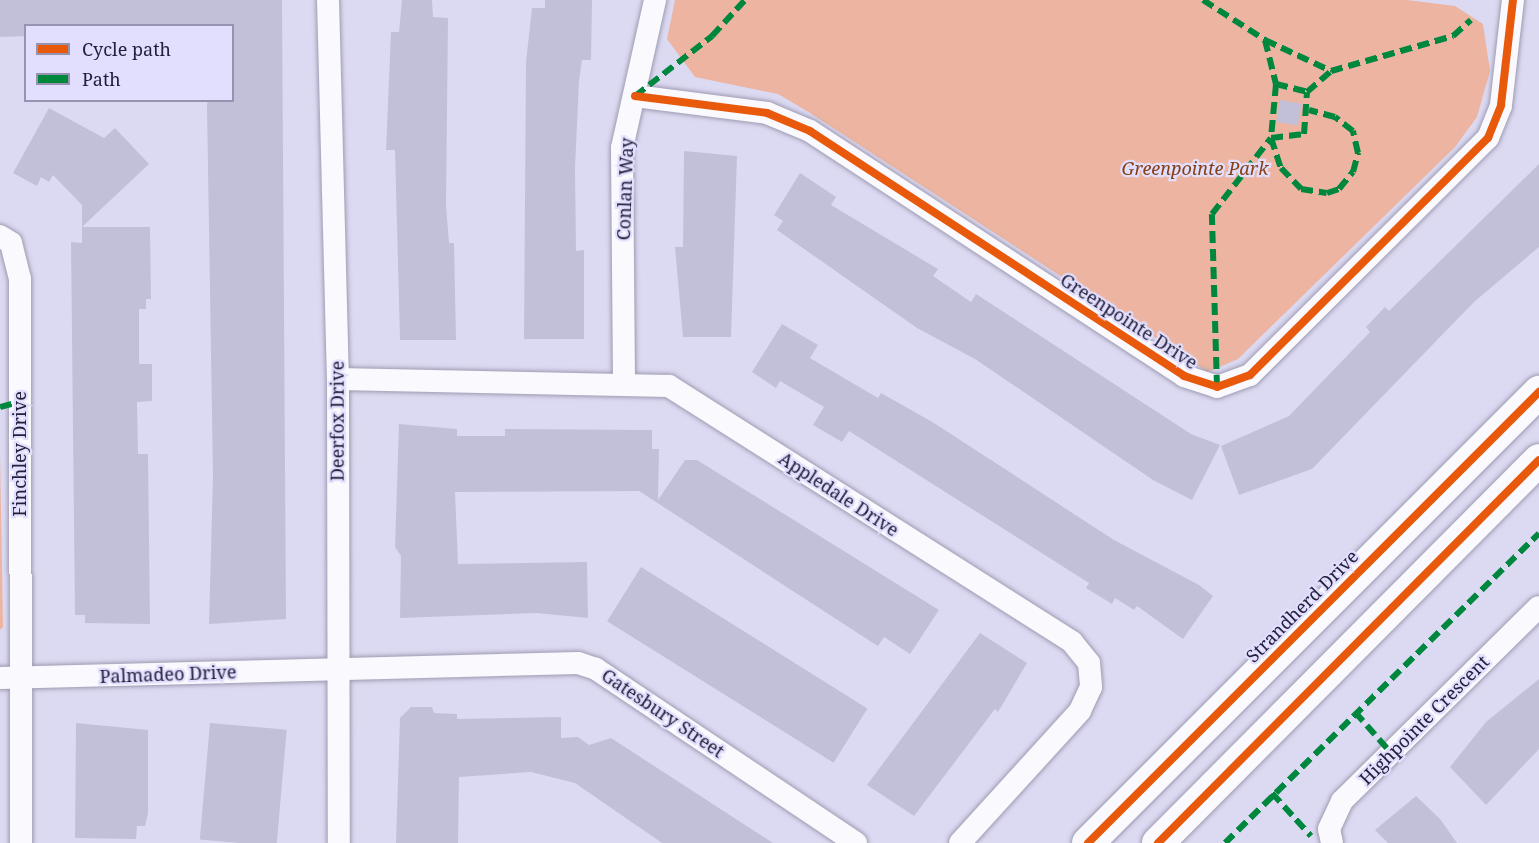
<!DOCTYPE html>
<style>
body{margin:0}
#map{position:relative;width:1539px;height:843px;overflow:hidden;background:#dcdaf2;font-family:"Noto Serif",serif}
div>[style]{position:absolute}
.green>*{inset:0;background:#ecb4a1}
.building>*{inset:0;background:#c2c0d8;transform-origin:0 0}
.roads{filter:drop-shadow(0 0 2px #9e9bb2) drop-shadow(0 0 2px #9e9bb2)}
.street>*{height:22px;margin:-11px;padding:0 11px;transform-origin:11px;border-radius:11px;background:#faf9fd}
.secondary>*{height:32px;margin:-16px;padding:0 16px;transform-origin:16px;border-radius:16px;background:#faf9fd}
.quiet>*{height:6px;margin-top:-3px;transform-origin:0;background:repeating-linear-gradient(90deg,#00873e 0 12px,transparent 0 18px)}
.cycleway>*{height:8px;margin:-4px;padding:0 4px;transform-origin:4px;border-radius:4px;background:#e8590c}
span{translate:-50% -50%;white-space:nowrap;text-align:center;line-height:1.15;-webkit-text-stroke:4.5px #e1dffd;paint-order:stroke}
.park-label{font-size:18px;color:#874015;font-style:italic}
.street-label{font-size:18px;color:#23203c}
.legend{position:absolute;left:24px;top:24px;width:210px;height:78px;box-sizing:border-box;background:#e1dffd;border:2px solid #9593b0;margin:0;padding:8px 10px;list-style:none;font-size:18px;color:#23203c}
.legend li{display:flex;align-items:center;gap:12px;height:30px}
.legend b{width:30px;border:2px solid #9593b0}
</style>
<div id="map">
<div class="green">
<i style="clip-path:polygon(675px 0,1407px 0,1455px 6px,1483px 24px,1490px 71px,1477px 117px,1455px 147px,1238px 359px,1208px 372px,810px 113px,778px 94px,695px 77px,667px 39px)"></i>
<i style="clip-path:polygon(0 452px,3px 627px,0 630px)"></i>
</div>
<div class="building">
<i style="clip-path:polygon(0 0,282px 0,286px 619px,209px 624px,213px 476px,207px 106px,208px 100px,232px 100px,232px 26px,26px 26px,26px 36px,0 37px)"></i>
<i style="clip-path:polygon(402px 0,432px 0,433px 17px,448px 18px,446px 205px,449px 243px,454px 243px,456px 340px,400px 340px,395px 150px,386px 150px,391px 32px,399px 32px)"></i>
<i style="clip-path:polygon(545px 0,592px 0,591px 60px,582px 60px,579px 81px,575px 168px,576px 251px,584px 250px,584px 339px,524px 339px,526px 62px,532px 8px,545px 8px)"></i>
<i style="left:1280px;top:100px;width:22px;height:22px;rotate:10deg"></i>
<i style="clip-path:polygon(49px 108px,104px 138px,115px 128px,149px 164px,82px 227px,150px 227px,151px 299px,146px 299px,146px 309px,139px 309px,139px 364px,152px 364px,152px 401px,137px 402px,138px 454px,148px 454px,150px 624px,85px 623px,85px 615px,75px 615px,71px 242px,82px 243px,82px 205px,53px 175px,49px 182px,41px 177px,37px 186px,13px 173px)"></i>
<i style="clip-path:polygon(684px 151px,737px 156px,731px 337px,683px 337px,675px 247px,683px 247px)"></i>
<i style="clip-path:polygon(1539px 164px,1539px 247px,1474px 302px,1312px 469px,1239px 495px,1221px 446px,1289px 416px,1370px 332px,1366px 327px,1385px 307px,1389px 311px)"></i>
<i style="clip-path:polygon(800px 173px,836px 197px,831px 205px,938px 269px,933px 276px,971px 302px,976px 294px,1191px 434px,1220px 445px,1192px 500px,1153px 480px,975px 359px,917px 328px,777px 230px,783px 221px,774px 215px)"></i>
<i style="clip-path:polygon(782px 324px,818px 345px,810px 358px,878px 398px,881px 393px,934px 423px,1114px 540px,1199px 585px,1213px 596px,1183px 639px,1137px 606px,1134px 610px,1115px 598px,1112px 604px,1086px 588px,1089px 583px,849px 431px,842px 442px,813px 425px,824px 407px,780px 381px,776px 388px,752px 372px)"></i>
<i style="clip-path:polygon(399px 424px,457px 429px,457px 436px,505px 436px,505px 429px,652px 430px,652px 449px,659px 449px,658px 500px,685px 460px,697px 460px,939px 610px,910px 654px,884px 637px,878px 646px,873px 643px,639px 491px,455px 492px,458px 564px,587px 562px,588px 618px,536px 613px,400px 618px,401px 556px,395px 547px)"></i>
<i style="left:641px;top:567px;width:267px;height:64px;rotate:32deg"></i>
<i style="clip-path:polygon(980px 633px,1027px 663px,998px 712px,995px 709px,914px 816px,867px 785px)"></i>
<i style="clip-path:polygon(1539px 679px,1539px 749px,1486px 805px,1450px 767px,1486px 722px)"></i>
<i style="clip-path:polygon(411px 707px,432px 707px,434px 713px,457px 714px,457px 719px,561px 717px,561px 738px,578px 737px,589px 745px,611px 738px,773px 843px,662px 843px,575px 783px,531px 772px,459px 777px,458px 843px,396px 843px,400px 718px)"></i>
<i style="clip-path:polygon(76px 723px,148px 730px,148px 813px,145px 826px,137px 826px,136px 839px,75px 838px)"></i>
<i style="left:210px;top:723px;width:77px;height:117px;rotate:5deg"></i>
<i style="clip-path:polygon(1416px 796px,1440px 819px,1457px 843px,1388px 843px,1375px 830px)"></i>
</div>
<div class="roads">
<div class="street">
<i style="left:328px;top:0;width:379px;rotate:88.5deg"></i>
<i style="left:338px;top:379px;width:464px;rotate:89.9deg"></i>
<i style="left:635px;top:96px;width:133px;rotate:7.3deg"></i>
<i style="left:767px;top:113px;width:47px;rotate:22.7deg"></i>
<i style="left:810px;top:131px;width:447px;rotate:33.2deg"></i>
<i style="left:1184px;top:376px;width:35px;rotate:18deg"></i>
<i style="left:1217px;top:387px;width:35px;rotate:-20deg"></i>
<i style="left:1250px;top:375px;width:336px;rotate:-44.9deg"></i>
<i style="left:1488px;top:138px;width:35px;rotate:-68deg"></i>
<i style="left:1501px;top:105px;width:106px;rotate:-83.5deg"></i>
<i style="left:0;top:236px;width:13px;rotate:32deg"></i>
<i style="left:11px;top:243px;width:37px;rotate:76deg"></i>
<i style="left:20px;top:279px;width:564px;rotate:89.9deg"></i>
<i style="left:338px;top:379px;width:331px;rotate:1.2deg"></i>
<i style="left:669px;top:386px;width:477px;rotate:32.4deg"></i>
<i style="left:1072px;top:642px;width:27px;rotate:51deg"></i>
<i style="left:1089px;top:663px;width:24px;rotate:85deg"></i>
<i style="left:1091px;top:687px;width:26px;rotate:115deg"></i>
<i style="left:1080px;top:711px;width:178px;rotate:132.3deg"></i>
<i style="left:624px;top:381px;width:233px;rotate:-90.5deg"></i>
<i style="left:622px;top:148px;width:152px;rotate:-77.4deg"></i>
<i style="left:0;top:678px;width:578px;rotate:-1.49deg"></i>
<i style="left:578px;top:663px;width:19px;rotate:18deg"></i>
<i style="left:596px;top:669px;width:313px;rotate:33.8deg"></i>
<i style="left:1332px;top:843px;width:14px;rotate:-102deg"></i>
<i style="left:1329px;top:829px;width:31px;rotate:-65deg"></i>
<i style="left:1342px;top:801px;width:276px;rotate:-44.6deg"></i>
</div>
<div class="secondary">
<i style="left:1088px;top:843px;width:638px;rotate:-45deg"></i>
<i style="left:1158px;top:843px;width:540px;rotate:-45.15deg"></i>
</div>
</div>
<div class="quiet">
<i style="left:1203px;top:0;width:74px;rotate:32.8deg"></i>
<i style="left:1265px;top:40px;width:73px;rotate:25.2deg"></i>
<i style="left:1331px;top:71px;width:127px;rotate:-16deg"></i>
<i style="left:1453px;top:36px;width:24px;rotate:-42deg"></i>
<i style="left:1265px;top:40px;width:45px;rotate:76deg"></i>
<i style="left:1276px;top:84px;width:54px;rotate:95.3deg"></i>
<i style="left:1271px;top:138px;width:32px;rotate:72deg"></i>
<i style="left:1281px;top:168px;width:29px;rotate:46deg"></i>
<i style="left:1301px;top:189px;width:26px;rotate:9deg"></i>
<i style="left:1327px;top:193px;width:13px;rotate:-18deg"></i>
<i style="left:1339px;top:189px;width:22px;rotate:-51deg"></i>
<i style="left:1353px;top:172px;width:20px;rotate:-75deg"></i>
<i style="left:1358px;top:153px;width:23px;rotate:-103deg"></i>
<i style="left:1353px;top:131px;width:23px;rotate:-142deg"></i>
<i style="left:1335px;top:117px;width:27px;rotate:-165deg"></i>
<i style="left:1276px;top:84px;width:32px;rotate:14deg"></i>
<i style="left:635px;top:96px;width:98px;rotate:-37.9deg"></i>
<i style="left:712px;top:36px;width:49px;rotate:-47.5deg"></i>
<i style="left:1217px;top:387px;width:173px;rotate:-91.7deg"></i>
<i style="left:1212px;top:214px;width:96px;rotate:-52.2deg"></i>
<i style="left:1271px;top:138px;width:33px;rotate:-7deg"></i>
<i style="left:1304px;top:134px;width:42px;rotate:-85.9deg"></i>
<i style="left:1307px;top:92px;width:32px;rotate:-41deg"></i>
<i style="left:0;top:407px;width:20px;rotate:-15deg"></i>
<i style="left:1355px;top:712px;width:55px;rotate:48.7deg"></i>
<i style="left:1272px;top:793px;width:58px;rotate:47.8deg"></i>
<i style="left:1225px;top:843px;width:441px;rotate:-44.6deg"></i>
</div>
<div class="cycleway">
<i style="left:635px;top:96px;width:133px;rotate:7.3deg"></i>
<i style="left:767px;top:113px;width:47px;rotate:22.7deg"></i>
<i style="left:810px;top:131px;width:447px;rotate:33.2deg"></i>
<i style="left:1184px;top:376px;width:35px;rotate:18deg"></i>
<i style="left:1217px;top:387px;width:35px;rotate:-20deg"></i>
<i style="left:1250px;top:375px;width:336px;rotate:-44.9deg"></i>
<i style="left:1488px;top:138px;width:35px;rotate:-68deg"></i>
<i style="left:1501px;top:105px;width:106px;rotate:-83.5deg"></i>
<i style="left:1088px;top:843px;width:638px;rotate:-45deg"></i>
<i style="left:1158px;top:843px;width:540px;rotate:-45.15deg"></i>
</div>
<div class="park-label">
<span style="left:1195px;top:168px">Greenpointe Park</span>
</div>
<div class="street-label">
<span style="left:625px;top:189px;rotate:-88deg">Conlan Way</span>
<span style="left:1129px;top:321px;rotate:33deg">Greenpointe Drive</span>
<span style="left:337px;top:421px;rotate:-90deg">Deerfox Drive</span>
<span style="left:19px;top:454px;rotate:-90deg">Finchley Drive</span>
<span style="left:839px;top:494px;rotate:33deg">Appledale Drive</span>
<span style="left:1302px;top:606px;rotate:-45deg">Strandherd Drive</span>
<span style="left:168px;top:674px;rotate:-2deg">Palmadeo Drive</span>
<span style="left:663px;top:713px;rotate:34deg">Gatesbury Street</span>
<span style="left:1424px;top:720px;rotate:-45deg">Highpointe Crescent</span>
</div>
<ul class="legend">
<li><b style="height:8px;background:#e8590c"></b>Cycle path</li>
<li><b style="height:8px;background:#00873e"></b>Path</li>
</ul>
</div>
